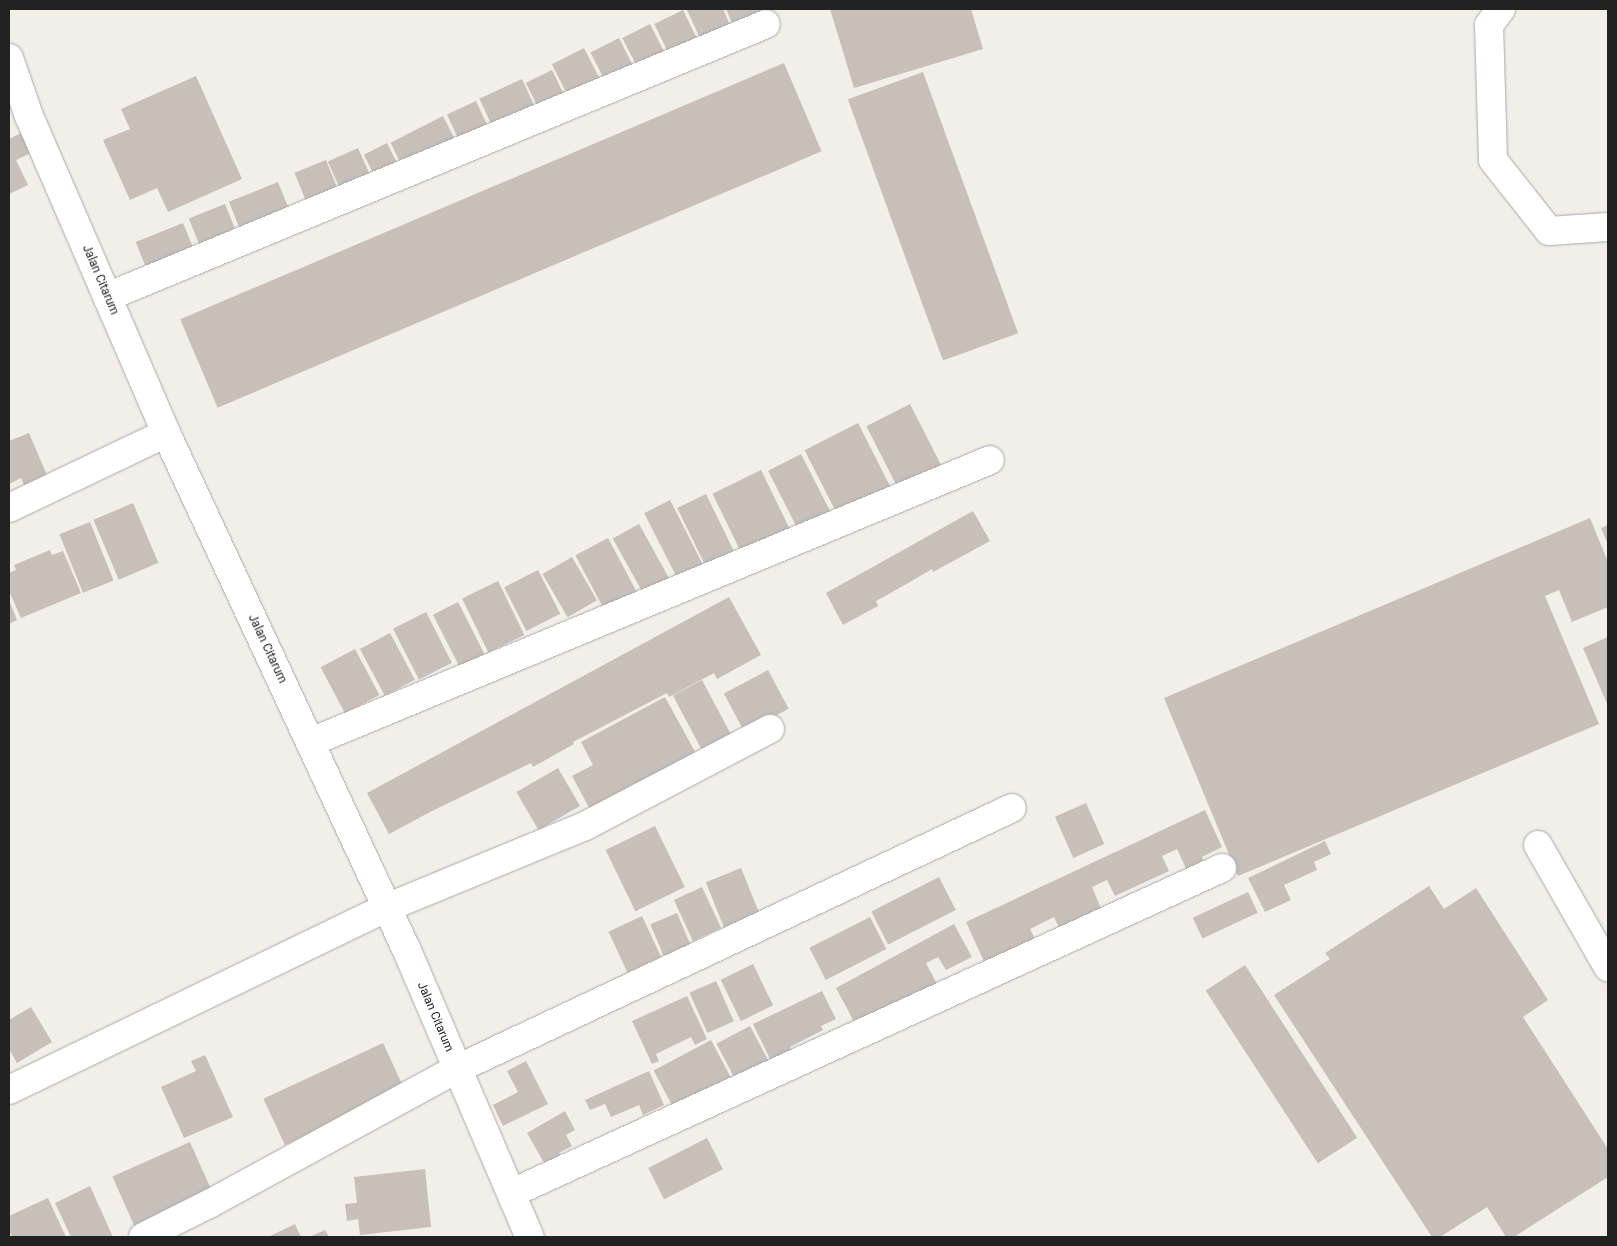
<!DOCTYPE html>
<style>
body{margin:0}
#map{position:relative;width:1617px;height:1246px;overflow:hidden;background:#f2efe9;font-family:Roboto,sans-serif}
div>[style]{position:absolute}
.building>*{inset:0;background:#c7bfb8;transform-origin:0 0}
.roads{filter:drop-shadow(0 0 1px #a9a9a9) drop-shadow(0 0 1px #a9a9a9)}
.minor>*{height:28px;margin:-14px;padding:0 14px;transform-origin:14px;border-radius:14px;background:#fff}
span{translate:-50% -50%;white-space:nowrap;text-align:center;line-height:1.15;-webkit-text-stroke:5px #fff;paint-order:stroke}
.street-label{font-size:12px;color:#222}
.frame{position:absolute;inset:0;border:10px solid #222;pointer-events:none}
</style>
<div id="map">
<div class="building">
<i style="clip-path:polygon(690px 9px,723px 9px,734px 34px,704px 47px,687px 10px)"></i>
<i style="clip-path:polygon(726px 9px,760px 9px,765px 21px,737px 34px)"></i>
<i style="clip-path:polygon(830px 9px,971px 9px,983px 49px,854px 88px)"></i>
<i style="left:683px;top:10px;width:41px;height:32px;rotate:64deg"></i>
<i style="left:650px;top:24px;width:42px;height:31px;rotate:63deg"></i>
<i style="left:619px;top:38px;width:40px;height:32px;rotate:63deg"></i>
<i style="left:584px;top:48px;width:45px;height:36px;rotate:63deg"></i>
<i style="left:784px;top:63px;width:96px;height:656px;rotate:67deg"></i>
<i style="left:552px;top:70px;width:37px;height:29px;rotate:64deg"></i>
<i style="left:923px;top:72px;width:278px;height:80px;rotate:70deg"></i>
<i style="clip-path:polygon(196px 76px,242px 179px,168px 212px,157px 188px,130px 200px,103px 140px,130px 129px,121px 109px)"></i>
<i style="left:522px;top:79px;width:41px;height:47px;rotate:65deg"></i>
<i style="left:476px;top:101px;width:38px;height:32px;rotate:65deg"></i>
<i style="left:443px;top:116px;width:36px;height:59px;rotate:63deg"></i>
<i style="clip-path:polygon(23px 132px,33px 152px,16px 160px,28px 185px,9px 194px,9px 139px)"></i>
<i style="left:387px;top:143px;width:33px;height:26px;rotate:63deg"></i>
<i style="left:358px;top:148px;width:37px;height:33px;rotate:66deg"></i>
<i style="left:326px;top:160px;width:40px;height:34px;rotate:68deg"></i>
<i style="left:278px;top:182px;width:38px;height:53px;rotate:68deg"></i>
<i style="left:225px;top:204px;width:37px;height:39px;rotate:68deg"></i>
<i style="left:183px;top:223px;width:38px;height:51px;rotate:68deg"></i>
<i style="left:910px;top:404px;width:78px;height:49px;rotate:63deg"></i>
<i style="left:858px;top:423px;width:79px;height:60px;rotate:63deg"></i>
<i style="clip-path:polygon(29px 433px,49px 480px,26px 490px,21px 478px,9px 484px,9px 441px)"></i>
<i style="left:801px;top:454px;width:76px;height:37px;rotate:63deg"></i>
<i style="left:761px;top:470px;width:74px;height:54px;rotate:64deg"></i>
<i style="left:706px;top:494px;width:76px;height:32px;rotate:64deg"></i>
<i style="left:670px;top:500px;width:76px;height:29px;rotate:63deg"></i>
<i style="left:133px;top:503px;width:65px;height:43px;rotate:67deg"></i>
<i style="clip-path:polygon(973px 511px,990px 541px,933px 572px,932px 569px,910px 582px,876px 601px,878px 606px,843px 625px,826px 593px)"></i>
<i style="clip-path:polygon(1590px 518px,1608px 562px,1608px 607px,1572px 622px,1559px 590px,1545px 596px,1599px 724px,1238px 876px,1164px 698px)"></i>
<i style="left:90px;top:522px;width:63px;height:33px;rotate:68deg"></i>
<i style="left:639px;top:524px;width:68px;height:30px;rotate:61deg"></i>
<i style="clip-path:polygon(1608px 525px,1608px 545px,1601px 528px)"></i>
<i style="left:608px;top:538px;width:70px;height:37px;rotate:62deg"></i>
<i style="clip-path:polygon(50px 550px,52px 555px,63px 551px,81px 593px,21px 618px,9px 591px,9px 573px,16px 570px,14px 565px)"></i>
<i style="left:572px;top:557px;width:50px;height:34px;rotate:60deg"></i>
<i style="left:538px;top:570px;width:49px;height:38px;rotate:63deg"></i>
<i style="left:498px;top:581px;width:60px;height:40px;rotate:64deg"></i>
<i style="clip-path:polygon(729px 597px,761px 655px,717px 679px,714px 673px,669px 697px,667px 693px,573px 742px,574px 744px,533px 767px,531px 763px,432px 811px,389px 834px,367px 793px)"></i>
<i style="clip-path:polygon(9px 600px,17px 620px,9px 624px)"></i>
<i style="left:458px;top:602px;width:58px;height:28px;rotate:63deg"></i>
<i style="left:426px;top:612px;width:57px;height:37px;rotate:63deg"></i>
<i style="left:390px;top:633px;width:53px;height:34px;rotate:62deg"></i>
<i style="clip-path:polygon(1608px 637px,1608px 706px,1583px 648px)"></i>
<i style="left:355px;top:649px;width:52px;height:39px;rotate:62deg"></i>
<i style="left:768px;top:670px;width:44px;height:50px;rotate:62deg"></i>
<i style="left:702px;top:680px;width:74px;height:33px;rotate:62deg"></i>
<i style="clip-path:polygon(665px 697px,699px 759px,592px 813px,572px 776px,593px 765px,581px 742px)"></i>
<i style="left:558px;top:768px;width:44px;height:48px;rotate:60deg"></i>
<i style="left:1086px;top:803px;width:45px;height:34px;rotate:66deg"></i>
<i style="clip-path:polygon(1205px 810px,1222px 847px,1202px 857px,1206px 867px,1189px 875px,1177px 849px,1162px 856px,1169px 871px,1115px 896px,1107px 880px,1092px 887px,1103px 913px,1061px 932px,1054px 917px,1030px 929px,1038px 945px,987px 968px,966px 922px)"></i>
<i style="left:655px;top:826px;width:68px;height:55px;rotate:64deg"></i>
<i style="clip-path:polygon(1325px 841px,1331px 854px,1314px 862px,1317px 870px,1284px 885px,1291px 900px,1265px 912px,1248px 878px)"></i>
<i style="left:741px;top:868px;width:57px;height:38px;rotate:68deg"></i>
<i style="left:939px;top:877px;width:37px;height:76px;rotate:63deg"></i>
<i style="clip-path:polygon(1429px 886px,1444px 909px,1476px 888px,1548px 1000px,1523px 1017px,1608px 1149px,1608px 1177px,1514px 1237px,1506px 1237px,1487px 1207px,1440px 1237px,1432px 1237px,1274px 995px,1330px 959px,1325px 953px)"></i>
<i style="left:702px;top:887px;width:45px;height:31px;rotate:65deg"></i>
<i style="left:1248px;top:892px;width:23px;height:61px;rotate:65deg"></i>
<i style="left:677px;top:913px;width:34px;height:29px;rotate:67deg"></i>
<i style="left:642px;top:916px;width:45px;height:37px;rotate:65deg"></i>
<i style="left:870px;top:917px;width:36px;height:68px;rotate:63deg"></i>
<i style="clip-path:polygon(954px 924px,972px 957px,946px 970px,938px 957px,926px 963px,938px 986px,858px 1029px,836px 988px)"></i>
<i style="left:753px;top:964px;width:46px;height:36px;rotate:64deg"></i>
<i style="left:1245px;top:965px;width:206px;height:47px;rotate:57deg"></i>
<i style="left:716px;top:981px;width:44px;height:29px;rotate:66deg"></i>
<i style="clip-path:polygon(822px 991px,836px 1019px,821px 1026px,823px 1030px,790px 1047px,795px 1058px,775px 1069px,753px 1024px)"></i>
<i style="clip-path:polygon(687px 996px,707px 1039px,695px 1045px,691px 1037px,656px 1054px,659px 1061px,652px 1064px,632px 1021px)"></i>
<i style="clip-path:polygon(31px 1007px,52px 1042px,17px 1063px,9px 1049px,9px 1020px)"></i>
<i style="left:750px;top:1026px;width:45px;height:38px;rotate:62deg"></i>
<i style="left:711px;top:1040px;width:50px;height:65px;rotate:62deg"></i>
<i style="left:383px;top:1043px;width:51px;height:132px;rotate:65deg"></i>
<i style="clip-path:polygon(205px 1055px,233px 1117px,184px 1138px,161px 1087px,196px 1071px,191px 1061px)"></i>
<i style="clip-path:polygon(526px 1061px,548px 1104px,503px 1126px,493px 1105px,518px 1092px,507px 1071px)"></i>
<i style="clip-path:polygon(649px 1071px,664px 1105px,643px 1115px,639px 1105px,611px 1117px,605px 1104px,590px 1110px,585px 1100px)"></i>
<i style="clip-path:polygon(565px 1111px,575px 1130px,566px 1135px,572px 1146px,559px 1153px,562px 1160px,547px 1168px,527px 1133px)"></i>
<i style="left:707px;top:1138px;width:35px;height:66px;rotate:63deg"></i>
<i style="left:190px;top:1142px;width:58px;height:85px;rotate:66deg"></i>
<i style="clip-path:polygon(425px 1169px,431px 1227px,360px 1235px,358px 1219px,347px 1221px,345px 1204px,357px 1203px,354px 1177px)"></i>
<i style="clip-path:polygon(90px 1186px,113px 1237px,71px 1237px,55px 1203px)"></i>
<i style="clip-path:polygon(48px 1198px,66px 1237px,12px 1237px,9px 1230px,9px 1216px)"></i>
<i style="clip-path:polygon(295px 1224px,301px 1237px,268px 1237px)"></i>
<i style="clip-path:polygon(325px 1230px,329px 1237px,309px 1237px)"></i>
</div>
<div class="roads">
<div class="minor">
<i style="left:1501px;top:9px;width:20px;rotate:127deg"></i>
<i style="left:1489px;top:25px;width:135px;rotate:88.3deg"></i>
<i style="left:1493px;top:160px;width:90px;rotate:51.7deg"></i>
<i style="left:1549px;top:231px;width:59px;rotate:-3.9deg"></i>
<i style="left:9px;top:58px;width:61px;rotate:71deg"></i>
<i style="left:29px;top:116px;width:345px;rotate:66.6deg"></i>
<i style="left:166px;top:433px;width:574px;rotate:65.04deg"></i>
<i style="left:408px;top:953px;width:309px;rotate:66.8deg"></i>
<i style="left:107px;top:297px;width:713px;rotate:-22.5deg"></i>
<i style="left:9px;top:508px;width:174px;rotate:-25.5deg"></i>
<i style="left:311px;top:742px;width:735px;rotate:-22.55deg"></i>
<i style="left:1538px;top:845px;width:141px;rotate:60.2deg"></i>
<i style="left:9px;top:1090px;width:419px;rotate:-25.8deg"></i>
<i style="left:386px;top:908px;width:215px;rotate:-22.4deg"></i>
<i style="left:585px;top:826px;width:209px;rotate:-27.7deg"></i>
<i style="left:512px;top:1193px;width:781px;rotate:-24.6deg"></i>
<i style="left:143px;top:1237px;width:74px;rotate:-26.6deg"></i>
<i style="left:209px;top:1204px;width:282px;rotate:-28.6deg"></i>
<i style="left:457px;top:1069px;width:613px;rotate:-25.19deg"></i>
</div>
</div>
<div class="street-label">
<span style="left:100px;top:280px;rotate:67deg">Jalan Citarum</span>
<span style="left:267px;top:649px;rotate:65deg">Jalan Citarum</span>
<span style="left:435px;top:1017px;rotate:67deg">Jalan Citarum</span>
</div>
<div class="frame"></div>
</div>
